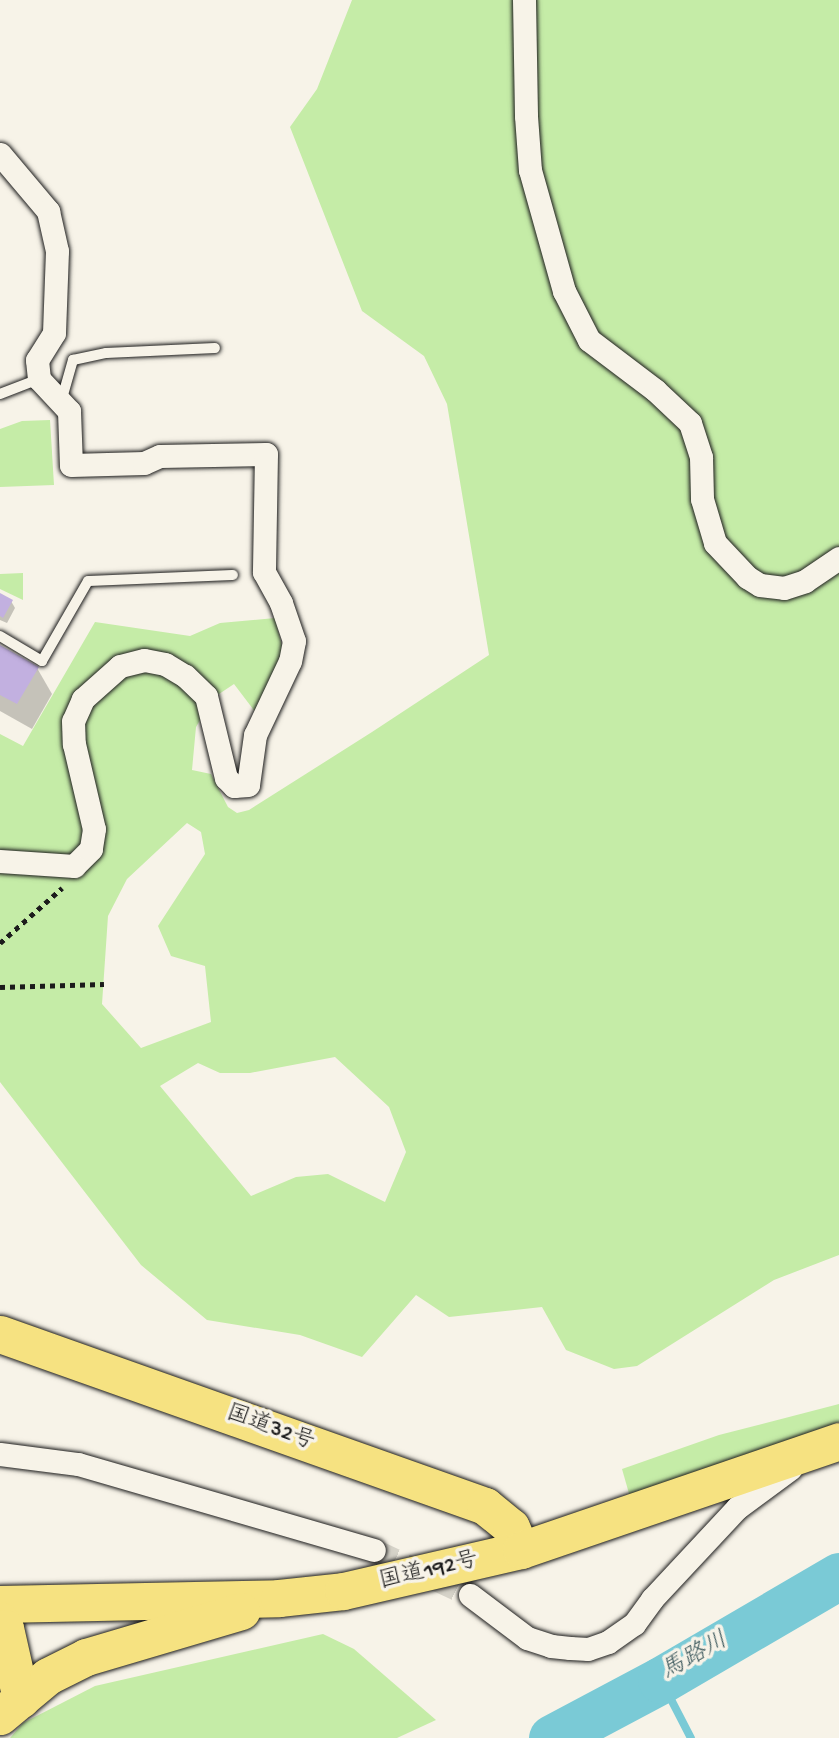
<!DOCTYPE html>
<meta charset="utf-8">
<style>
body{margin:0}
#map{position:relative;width:839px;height:1738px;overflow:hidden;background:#f7f3e8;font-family:"Gochi Hand","Klee One",sans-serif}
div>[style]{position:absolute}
.green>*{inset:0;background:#c5eca7}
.shadow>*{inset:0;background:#0003}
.stream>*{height:8px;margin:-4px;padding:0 4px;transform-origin:4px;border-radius:4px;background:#7acad6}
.river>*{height:47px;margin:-23.5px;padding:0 23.5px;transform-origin:23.5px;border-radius:23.5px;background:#7acad6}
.building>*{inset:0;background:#c2b0e0}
.minor-tunnel>*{height:23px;margin-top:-11.5px;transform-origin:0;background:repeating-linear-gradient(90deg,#d6d3c9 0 23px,transparent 0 34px)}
.path>*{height:4.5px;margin-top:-2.25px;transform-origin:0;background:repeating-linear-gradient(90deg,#1c1c1c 0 5px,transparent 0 10px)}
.roads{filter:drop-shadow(0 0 2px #1c1c1c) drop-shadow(0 0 2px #1c1c1c)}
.service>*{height:10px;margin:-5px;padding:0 5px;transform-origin:5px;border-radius:5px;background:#f7f3e8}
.minor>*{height:23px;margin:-11.5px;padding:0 11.5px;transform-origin:11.5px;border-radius:11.5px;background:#f7f3e8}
.trunk>*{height:37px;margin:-18.5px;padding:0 18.5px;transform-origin:18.5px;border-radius:18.5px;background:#f6e281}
span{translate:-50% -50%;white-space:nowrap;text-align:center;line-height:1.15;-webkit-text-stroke:7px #f7f3e8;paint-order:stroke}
.street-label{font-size:23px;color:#1c1c1c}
.water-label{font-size:24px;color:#3d595d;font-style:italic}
</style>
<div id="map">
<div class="green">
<i style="clip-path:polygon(evenodd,352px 0,839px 0,839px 1255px,774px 1280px,637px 1366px,614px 1369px,566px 1350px,542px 1307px,449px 1317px,416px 1295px,362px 1357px,300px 1335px,207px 1320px,141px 1265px,0 1082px,0 734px,23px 746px,95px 622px,190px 636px,220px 623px,275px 618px,282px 646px,279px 663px,256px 713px,234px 684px,213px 698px,196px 727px,192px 770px,211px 774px,228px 807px,237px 813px,249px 810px,372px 732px,489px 655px,447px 404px,424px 356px,362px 311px,290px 127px,317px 89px,352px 0,187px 823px,201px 832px,205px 854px,158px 926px,171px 956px,205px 966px,211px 1022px,141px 1048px,102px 1004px,108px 916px,127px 879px,187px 823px,352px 0,335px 1057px,389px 1107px,406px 1152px,385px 1202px,328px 1174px,296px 1177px,251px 1196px,160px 1086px,198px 1063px,220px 1073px,250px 1073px,335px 1057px)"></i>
<i style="clip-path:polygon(50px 420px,54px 485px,0 487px,0 429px,22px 421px)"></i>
<i style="clip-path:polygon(23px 573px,23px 600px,0 589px,0 574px)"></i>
<i style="clip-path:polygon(839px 1404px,839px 1422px,630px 1497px,622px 1469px,719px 1435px)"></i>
<i style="clip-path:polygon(323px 1634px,354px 1649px,436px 1720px,397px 1738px,10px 1738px,23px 1723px,95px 1686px)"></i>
</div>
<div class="shadow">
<i style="clip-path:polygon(0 595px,11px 601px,15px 608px,7px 623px,0 620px)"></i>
<i style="clip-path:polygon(0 647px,37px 668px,52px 694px,32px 729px,0 711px)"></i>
</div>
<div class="stream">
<i style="left:661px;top:1680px;width:65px;rotate:62.7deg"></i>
</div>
<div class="river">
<i style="left:552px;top:1738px;width:123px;rotate:-28deg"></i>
<i style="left:661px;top:1680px;width:206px;rotate:-30.3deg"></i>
</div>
<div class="building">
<i style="clip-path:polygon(0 593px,13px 600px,3px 618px,0 616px)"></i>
<i style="clip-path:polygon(0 645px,39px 667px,17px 704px,0 695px)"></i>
</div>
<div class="minor-tunnel">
<i style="left:374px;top:1550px;width:106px;rotate:25.1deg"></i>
</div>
<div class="path">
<i style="left:0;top:943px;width:83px;rotate:-41.6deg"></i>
<i style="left:0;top:987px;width:104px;rotate:-1.7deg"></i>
</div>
<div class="roads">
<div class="service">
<i style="left:0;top:394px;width:42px;rotate:-21deg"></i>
<i style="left:61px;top:402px;width:44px;rotate:-74.1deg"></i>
<i style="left:73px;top:360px;width:34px;rotate:-12deg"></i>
<i style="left:106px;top:353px;width:109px;rotate:-2.6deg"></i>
<i style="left:0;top:636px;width:49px;rotate:30.8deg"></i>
<i style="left:42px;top:661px;width:92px;rotate:-60.1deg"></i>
<i style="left:88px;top:581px;width:145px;rotate:-2.4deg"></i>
</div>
<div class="minor">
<i style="left:524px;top:0;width:116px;rotate:89deg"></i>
<i style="left:526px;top:116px;width:54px;rotate:85.8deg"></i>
<i style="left:530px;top:170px;width:126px;rotate:74.3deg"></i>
<i style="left:564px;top:291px;width:55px;rotate:63deg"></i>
<i style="left:589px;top:340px;width:83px;rotate:37.1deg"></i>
<i style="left:655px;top:390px;width:48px;rotate:43.3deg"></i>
<i style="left:690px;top:423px;width:36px;rotate:72deg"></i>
<i style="left:701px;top:457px;width:42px;rotate:88.6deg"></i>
<i style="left:702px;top:499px;width:46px;rotate:73.5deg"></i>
<i style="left:715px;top:543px;width:47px;rotate:46.7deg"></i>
<i style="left:747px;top:577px;width:15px;rotate:32deg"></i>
<i style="left:760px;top:585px;width:24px;rotate:7deg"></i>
<i style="left:784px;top:588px;width:22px;rotate:-18deg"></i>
<i style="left:805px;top:581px;width:41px;rotate:-34.1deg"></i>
<i style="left:0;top:154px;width:75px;rotate:49.9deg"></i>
<i style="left:48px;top:211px;width:41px;rotate:77.3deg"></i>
<i style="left:57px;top:251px;width:82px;rotate:92.1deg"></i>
<i style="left:54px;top:333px;width:32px;rotate:122deg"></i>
<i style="left:37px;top:360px;width:19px;rotate:84deg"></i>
<i style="left:39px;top:379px;width:44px;rotate:46.8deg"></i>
<i style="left:69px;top:411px;width:54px;rotate:87.9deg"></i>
<i style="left:71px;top:465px;width:73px;rotate:-1.6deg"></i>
<i style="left:144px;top:463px;width:17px;rotate:-24deg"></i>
<i style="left:160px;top:456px;width:106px;rotate:-1.1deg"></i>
<i style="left:266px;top:454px;width:118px;rotate:91deg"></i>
<i style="left:264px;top:572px;width:35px;rotate:61deg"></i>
<i style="left:281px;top:603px;width:40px;rotate:71.1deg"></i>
<i style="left:294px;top:641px;width:20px;rotate:101deg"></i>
<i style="left:290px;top:661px;width:82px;rotate:115.3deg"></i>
<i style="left:255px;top:735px;width:50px;rotate:98deg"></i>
<i style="left:248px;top:785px;width:14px;rotate:176deg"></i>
<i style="left:234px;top:786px;width:11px;rotate:-135deg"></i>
<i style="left:226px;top:778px;width:84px;rotate:-103.7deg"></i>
<i style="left:206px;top:696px;width:29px;rotate:-136deg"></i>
<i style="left:185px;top:676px;width:23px;rotate:-149deg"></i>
<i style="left:165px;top:664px;width:21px;rotate:-169deg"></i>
<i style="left:144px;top:660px;width:25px;rotate:166deg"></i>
<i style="left:120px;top:666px;width:50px;rotate:138.3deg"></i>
<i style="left:83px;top:699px;width:24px;rotate:114deg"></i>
<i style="left:73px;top:721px;width:23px;rotate:88deg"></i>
<i style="left:74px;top:744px;width:87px;rotate:76.8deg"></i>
<i style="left:94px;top:829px;width:20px;rotate:99deg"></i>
<i style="left:91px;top:849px;width:24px;rotate:135deg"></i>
<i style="left:74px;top:866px;width:74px;rotate:-176.1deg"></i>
<i style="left:0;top:1454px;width:79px;rotate:7.3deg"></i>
<i style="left:78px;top:1464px;width:308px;rotate:16.2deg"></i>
<i style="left:470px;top:1595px;width:71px;rotate:37deg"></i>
<i style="left:527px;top:1638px;width:25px;rotate:18deg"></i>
<i style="left:551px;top:1646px;width:19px;rotate:6deg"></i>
<i style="left:570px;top:1648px;width:18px;rotate:3deg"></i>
<i style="left:588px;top:1649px;width:21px;rotate:-19deg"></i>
<i style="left:608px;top:1642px;width:32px;rotate:-35deg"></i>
<i style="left:634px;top:1624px;width:31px;rotate:-54deg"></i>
<i style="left:652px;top:1599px;width:125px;rotate:-47deg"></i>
<i style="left:737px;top:1508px;width:67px;rotate:-36.5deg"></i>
</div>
<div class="trunk">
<i style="left:0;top:1334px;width:515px;rotate:19.53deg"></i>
<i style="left:485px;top:1506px;width:33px;rotate:39deg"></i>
<i style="left:511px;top:1527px;width:25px;rotate:67deg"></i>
<i style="left:0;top:1604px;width:279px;rotate:-1.2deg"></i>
<i style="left:279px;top:1598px;width:64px;rotate:-6.2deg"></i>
<i style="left:343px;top:1591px;width:183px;rotate:-13deg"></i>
<i style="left:521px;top:1550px;width:336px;rotate:-18.9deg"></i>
<i style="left:0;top:1620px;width:9px;rotate:58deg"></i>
<i style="left:5px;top:1628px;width:73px;rotate:77.3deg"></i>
<i style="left:0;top:1716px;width:62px;rotate:-39.8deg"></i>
<i style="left:48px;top:1676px;width:42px;rotate:-26.6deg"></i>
<i style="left:86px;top:1657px;width:162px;rotate:-16.5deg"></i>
</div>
</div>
<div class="street-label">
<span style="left:270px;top:1429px;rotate:20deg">国道32号</span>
<span style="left:429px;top:1572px;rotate:-13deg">国道192号</span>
</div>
<div class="water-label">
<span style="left:695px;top:1657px;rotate:-29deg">馬路川</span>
</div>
</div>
